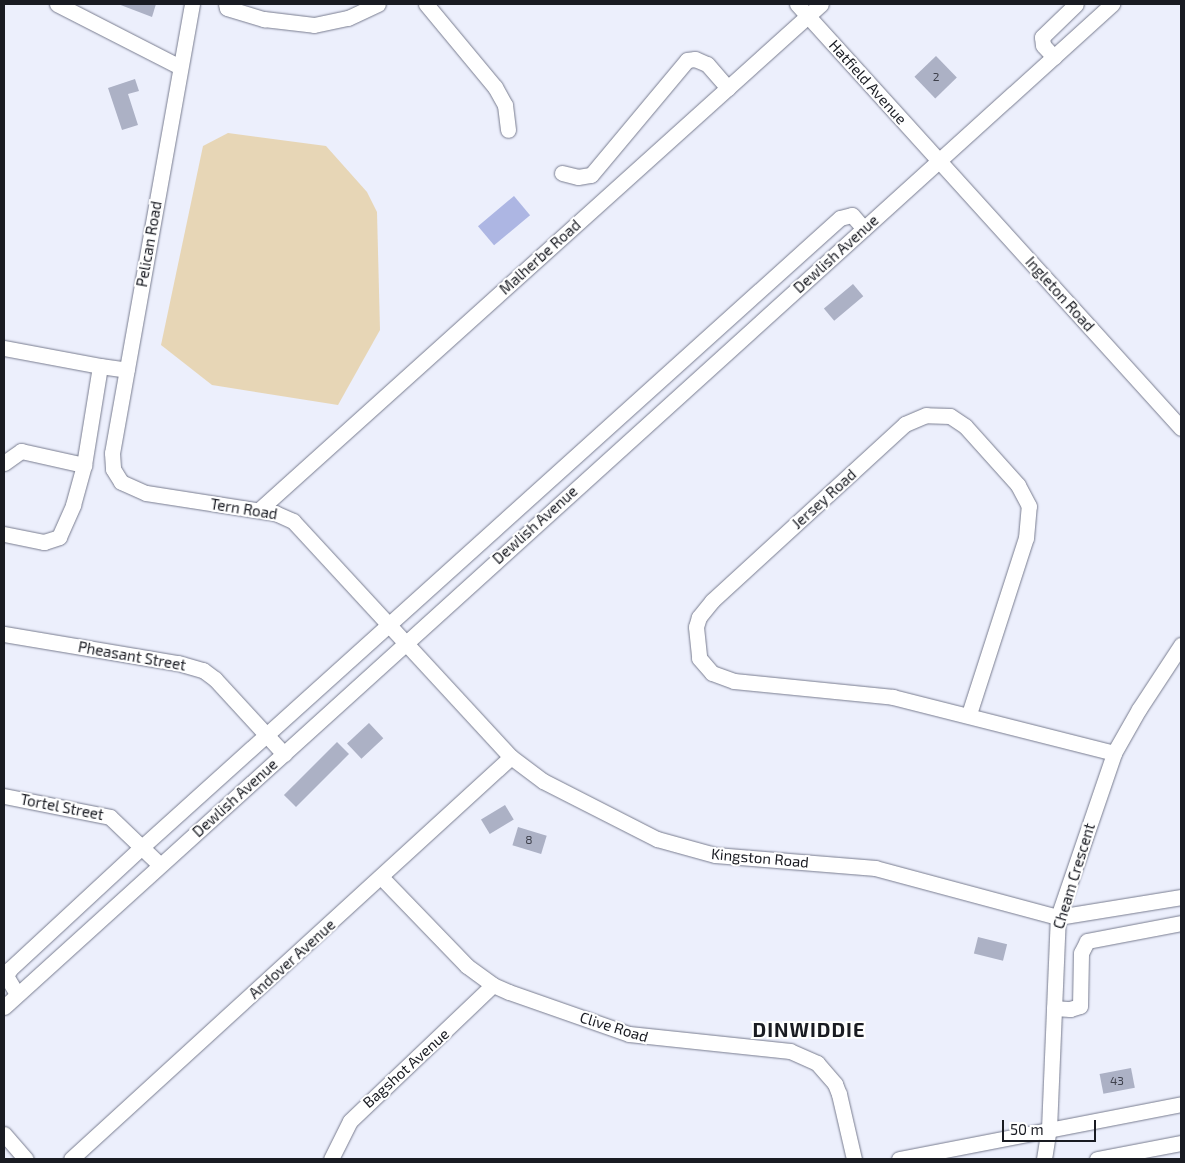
<!DOCTYPE html>
<style>
body{margin:0}
#map{position:relative;width:1185px;height:1163px;overflow:hidden;background:#eceffc;font-family:"Exo 2",sans-serif}
div>[style]{position:absolute}
.green>*{inset:0;background:#e7d6b6}
.water>*{inset:0;background:#adb6e3;transform-origin:0 0}
.building>*{inset:0;background:#acb1c5;transform-origin:0 0}
.roads{filter:drop-shadow(0 0 1px #787c8f) drop-shadow(0 0 1px #787c8f)}
.minor>*{height:15px;margin:-7.5px;padding:0 7.5px;transform-origin:7.5px;border-radius:7.5px;background:#fff}
span{translate:-50% -50%;white-space:nowrap;text-align:center;line-height:1.15;-webkit-text-stroke:4px #fff;paint-order:stroke}
.number-label{font-size:12px;color:#3e404b}
.number-label span{-webkit-text-stroke-width:0}
.street-label{font-size:15px;color:#191b22}
.district-label{font-size:20px;color:#191b22;font-weight:700;letter-spacing:1px}
.frame{position:absolute;inset:0;border:5px solid #191b22;pointer-events:none}
.scale{position:absolute;left:1002px;top:1120px;width:94px;height:22px;box-sizing:border-box;border:2px solid #191b22;border-top:0;padding-left:6px;font-size:15px;line-height:18px;white-space:nowrap;color:#191b22;-webkit-text-stroke:4px #fff;paint-order:stroke}
</style>
<div id="map">
<div class="green">
<i style="clip-path:polygon(228px 133px,326px 146px,367px 192px,377px 212px,380px 330px,338px 405px,212px 385px,161px 345px,203px 146px)"></i>
</div>
<div class="water">
<i style="left:514px;top:196px;width:25px;height:47px;rotate:50deg"></i>
</div>
<div class="building">
<i style="clip-path:polygon(118px 4px,156px 4px,152px 17px)"></i>
<i style="left:936px;top:56px;width:30px;height:30px;rotate:46deg"></i>
<i style="clip-path:polygon(135px 79px,139px 91px,128px 94px,138px 125px,122px 130px,108px 88px)"></i>
<i style="left:853px;top:284px;width:16px;height:38px;rotate:50deg"></i>
<i style="left:369px;top:723px;width:21px;height:30px;rotate:47deg"></i>
<i style="left:337px;top:742px;width:17px;height:75px;rotate:45deg"></i>
<i style="left:505px;top:805px;width:17px;height:28px;rotate:59deg"></i>
<i style="left:518px;top:827px;width:30px;height:19px;rotate:17deg"></i>
<i style="left:978px;top:937px;width:30px;height:17px;rotate:14deg"></i>
<i style="left:1131px;top:1068px;width:20px;height:32px;rotate:79deg"></i>
</div>
<div class="roads">
<div class="minor">
<i style="left:57px;top:4px;width:138px;rotate:27.1deg"></i>
<i style="left:192px;top:4px;width:456px;rotate:100.1deg"></i>
<i style="left:112px;top:453px;width:16px;rotate:86deg"></i>
<i style="left:113px;top:469px;width:15px;rotate:58deg"></i>
<i style="left:121px;top:482px;width:27px;rotate:24deg"></i>
<i style="left:146px;top:493px;width:131px;rotate:8.8deg"></i>
<i style="left:275px;top:513px;width:20px;rotate:24deg"></i>
<i style="left:293px;top:521px;width:321px;rotate:47.3deg"></i>
<i style="left:511px;top:757px;width:40px;rotate:37deg"></i>
<i style="left:543px;top:781px;width:128px;rotate:27deg"></i>
<i style="left:657px;top:839px;width:60px;rotate:15.4deg"></i>
<i style="left:715px;top:855px;width:161px;rotate:4.6deg"></i>
<i style="left:875px;top:868px;width:189px;rotate:15deg"></i>
<i style="left:1058px;top:917px;width:125px;rotate:-9.2deg"></i>
<i style="left:226px;top:4px;width:4px;rotate:76deg"></i>
<i style="left:227px;top:8px;width:39px;rotate:17deg"></i>
<i style="left:264px;top:19px;width:50px;rotate:6.8deg"></i>
<i style="left:314px;top:25px;width:35px;rotate:-12deg"></i>
<i style="left:348px;top:18px;width:33px;rotate:-25deg"></i>
<i style="left:426px;top:4px;width:108px;rotate:50.3deg"></i>
<i style="left:495px;top:87px;width:21px;rotate:61deg"></i>
<i style="left:505px;top:105px;width:25px;rotate:83deg"></i>
<i style="left:797px;top:4px;width:572px;rotate:47.83deg"></i>
<i style="left:1054px;top:57px;width:16px;rotate:-133deg"></i>
<i style="left:1043px;top:45px;width:8px;rotate:-97deg"></i>
<i style="left:1042px;top:37px;width:47px;rotate:-44.1deg"></i>
<i style="left:562px;top:173px;width:16px;rotate:14deg"></i>
<i style="left:578px;top:177px;width:13px;rotate:-9deg"></i>
<i style="left:591px;top:175px;width:150px;rotate:-50.1deg"></i>
<i style="left:687px;top:60px;width:8px;rotate:-7deg"></i>
<i style="left:695px;top:59px;width:13px;rotate:23deg"></i>
<i style="left:707px;top:64px;width:32px;rotate:49deg"></i>
<i style="left:4px;top:348px;width:98px;rotate:10.6deg"></i>
<i style="left:4px;top:463px;width:21px;rotate:-35deg"></i>
<i style="left:21px;top:451px;width:65px;rotate:12.5deg"></i>
<i style="left:84px;top:465px;width:100px;rotate:-80.8deg"></i>
<i style="left:100px;top:366px;width:27px;rotate:8deg"></i>
<i style="left:259px;top:510px;width:756px;rotate:-42deg"></i>
<i style="left:4px;top:534px;width:41px;rotate:11.3deg"></i>
<i style="left:44px;top:542px;width:16px;rotate:-18deg"></i>
<i style="left:59px;top:537px;width:35px;rotate:-66deg"></i>
<i style="left:73px;top:505px;width:41px;rotate:-74.6deg"></i>
<i style="left:4px;top:634px;width:176px;rotate:9.5deg"></i>
<i style="left:178px;top:663px;width:26px;rotate:16deg"></i>
<i style="left:203px;top:670px;width:15px;rotate:37deg"></i>
<i style="left:215px;top:679px;width:102px;rotate:47.4deg"></i>
<i style="left:969px;top:714px;width:185px;rotate:-72.1deg"></i>
<i style="left:1026px;top:538px;width:32px;rotate:-85deg"></i>
<i style="left:1029px;top:506px;width:24px;rotate:-118deg"></i>
<i style="left:1018px;top:485px;width:79px;rotate:-131.9deg"></i>
<i style="left:965px;top:426px;width:18px;rotate:-146deg"></i>
<i style="left:950px;top:416px;width:24px;rotate:-178deg"></i>
<i style="left:926px;top:415px;width:23px;rotate:157deg"></i>
<i style="left:905px;top:424px;width:262px;rotate:137.5deg"></i>
<i style="left:712px;top:601px;width:21px;rotate:129deg"></i>
<i style="left:699px;top:617px;width:10px;rotate:107deg"></i>
<i style="left:696px;top:627px;width:31px;rotate:84deg"></i>
<i style="left:699px;top:658px;width:20px;rotate:49deg"></i>
<i style="left:712px;top:673px;width:23px;rotate:20deg"></i>
<i style="left:734px;top:681px;width:160px;rotate:5.7deg"></i>
<i style="left:893px;top:697px;width:228px;rotate:14.2deg"></i>
<i style="left:4px;top:796px;width:108px;rotate:11.2deg"></i>
<i style="left:110px;top:817px;width:69px;rotate:43.8deg"></i>
<i style="left:382px;top:878px;width:122px;rotate:46deg"></i>
<i style="left:467px;top:966px;width:32px;rotate:36deg"></i>
<i style="left:493px;top:985px;width:17px;rotate:24deg"></i>
<i style="left:509px;top:992px;width:127px;rotate:19.3deg"></i>
<i style="left:629px;top:1034px;width:162px;rotate:6deg"></i>
<i style="left:790px;top:1051px;width:30px;rotate:24deg"></i>
<i style="left:817px;top:1063px;width:28px;rotate:49deg"></i>
<i style="left:835px;top:1084px;width:11px;rotate:68deg"></i>
<i style="left:839px;top:1094px;width:67px;rotate:77deg"></i>
<i style="left:17px;top:994px;width:21px;rotate:-121deg"></i>
<i style="left:6px;top:976px;width:8px;rotate:-60deg"></i>
<i style="left:10px;top:969px;width:181px;rotate:-42.8deg"></i>
<i style="left:143px;top:846px;width:938px;rotate:-42.02deg"></i>
<i style="left:840px;top:218px;width:12px;rotate:-14deg"></i>
<i style="left:852px;top:215px;width:18px;rotate:49deg"></i>
<i style="left:4px;top:1007px;width:1495px;rotate:-42.15deg"></i>
<i style="left:1054px;top:1008px;width:16px;rotate:4deg"></i>
<i style="left:1070px;top:1009px;width:10px;rotate:-17deg"></i>
<i style="left:1080px;top:1006px;width:53px;rotate:-88.9deg"></i>
<i style="left:1081px;top:953px;width:13px;rotate:-63deg"></i>
<i style="left:1087px;top:941px;width:96px;rotate:-10.8deg"></i>
<i style="left:4px;top:1134px;width:33px;rotate:49deg"></i>
<i style="left:71px;top:1159px;width:596px;rotate:-42.42deg"></i>
<i style="left:331px;top:1159px;width:42px;rotate:-63.4deg"></i>
<i style="left:350px;top:1121px;width:197px;rotate:-43.6deg"></i>
<i style="left:899px;top:1159px;width:287px;rotate:-11deg"></i>
<i style="left:1044px;top:1159px;width:30px;rotate:-81deg"></i>
<i style="left:1049px;top:1129px;width:212px;rotate:-87.6deg"></i>
<i style="left:1058px;top:917px;width:173px;rotate:-71.1deg"></i>
<i style="left:1114px;top:753px;width:51px;rotate:-60.4deg"></i>
<i style="left:1139px;top:709px;width:77px;rotate:-56.7deg"></i>
<i style="left:1097px;top:1159px;width:86px;rotate:-10.8deg"></i>
</div>
</div>
<div class="number-label">
<span style="left:936px;top:77px">2</span>
<span style="left:529px;top:840px">8</span>
<span style="left:1117px;top:1081px">43</span>
</div>
<div class="street-label">
<span style="left:868px;top:82px;rotate:48deg">Hatfield Avenue</span>
<span style="left:149px;top:244px;rotate:-80deg">Pelican Road</span>
<span style="left:836px;top:254px;rotate:-42deg">Dewlish Avenue</span>
<span style="left:540px;top:257px;rotate:-42deg">Malherbe Road</span>
<span style="left:1060px;top:294px;rotate:48deg">Ingleton Road</span>
<span style="left:824px;top:499px;rotate:-42deg">Jersey Road</span>
<span style="left:244px;top:509px;rotate:9deg">Tern Road</span>
<span style="left:535px;top:525px;rotate:-42deg">Dewlish Avenue</span>
<span style="left:132px;top:656px;rotate:10deg">Pheasant Street</span>
<span style="left:235px;top:798px;rotate:-42deg">Dewlish Avenue</span>
<span style="left:62px;top:807px;rotate:11deg">Tortel Street</span>
<span style="left:760px;top:858px;rotate:5deg">Kingston Road</span>
<span style="left:1074px;top:876px;rotate:-73deg">Cheam Crescent</span>
<span style="left:292px;top:959px;rotate:-42deg">Andover Avenue</span>
<span style="left:614px;top:1027px;rotate:17deg">Clive Road</span>
<span style="left:406px;top:1068px;rotate:-42deg">Bagshot Avenue</span>
</div>
<div class="district-label">
<span style="left:809px;top:1029px">DINWIDDIE</span>
</div>
<div class="frame"></div>
<div class="scale">50 m</div>
</div>
